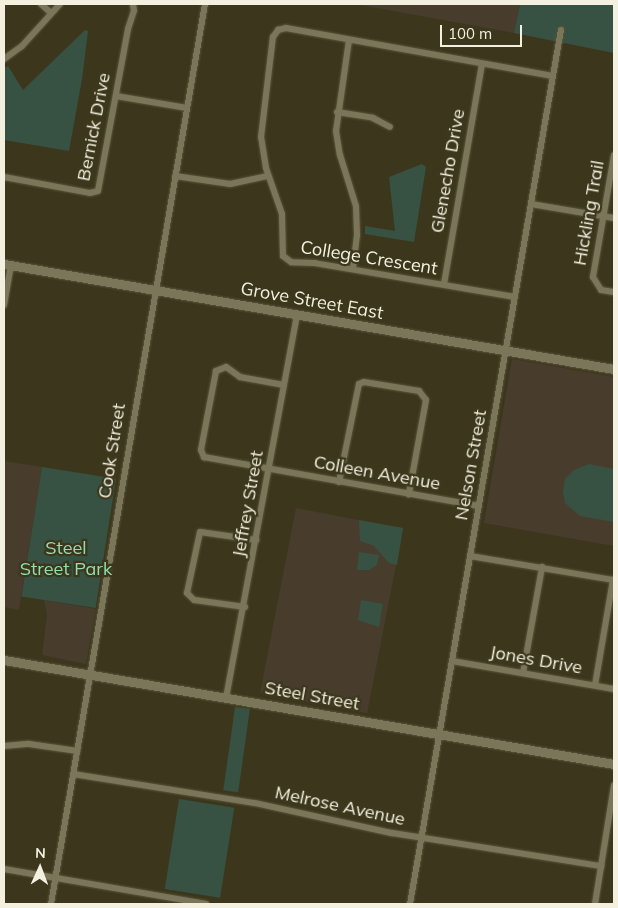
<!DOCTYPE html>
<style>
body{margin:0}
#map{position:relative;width:618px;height:908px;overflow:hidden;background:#3c371c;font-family:Mulish,sans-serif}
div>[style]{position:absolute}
.education>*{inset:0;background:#483c2d;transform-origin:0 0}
.green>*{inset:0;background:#375242;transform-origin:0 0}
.roads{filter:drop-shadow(0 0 1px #59553d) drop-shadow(0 0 1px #59553d)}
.street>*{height:6px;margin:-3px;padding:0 3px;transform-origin:3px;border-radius:3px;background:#7b7659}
.secondary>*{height:9px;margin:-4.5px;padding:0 4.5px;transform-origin:4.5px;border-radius:4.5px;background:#7b7659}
span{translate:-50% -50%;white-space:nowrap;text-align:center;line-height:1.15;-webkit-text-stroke:4.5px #3c371c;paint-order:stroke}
.street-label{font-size:18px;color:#f3f0e0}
.park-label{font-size:18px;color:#93deb0}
.frame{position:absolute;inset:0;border:5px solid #f3f0e0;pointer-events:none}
.north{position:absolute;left:15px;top:843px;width:50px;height:50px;-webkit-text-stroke:4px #3c371c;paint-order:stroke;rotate:2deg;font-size:14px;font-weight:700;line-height:20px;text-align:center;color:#f3f0e0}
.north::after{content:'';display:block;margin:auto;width:18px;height:22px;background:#f3f0e0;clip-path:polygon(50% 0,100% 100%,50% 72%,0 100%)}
.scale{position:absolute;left:440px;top:25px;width:82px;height:22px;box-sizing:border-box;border:2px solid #f3f0e0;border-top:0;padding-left:6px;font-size:15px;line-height:18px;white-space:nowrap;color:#f3f0e0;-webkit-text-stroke:4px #3c371c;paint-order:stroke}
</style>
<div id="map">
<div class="education">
<i style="clip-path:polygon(355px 4px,520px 4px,514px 33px)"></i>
<i style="clip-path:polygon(512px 359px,614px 377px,614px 546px,484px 523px)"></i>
<i style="clip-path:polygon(4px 461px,42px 467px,19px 610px,4px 607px)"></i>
<i style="left:296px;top:508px;width:109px;height:188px;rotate:11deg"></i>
<i style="clip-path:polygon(44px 600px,96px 609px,86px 664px,42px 655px,47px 615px)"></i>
</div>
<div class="green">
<i style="clip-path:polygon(520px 4px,614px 4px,614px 53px,514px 33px)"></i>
<i style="clip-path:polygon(85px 30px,88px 31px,82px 79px,69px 151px,4px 140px,4px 68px,8px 66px,23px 90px)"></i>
<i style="clip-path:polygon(422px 164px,426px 167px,414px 242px,365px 234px,365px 226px,395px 231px,389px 177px)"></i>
<i style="clip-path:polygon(589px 464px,614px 469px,614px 522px,580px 516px,565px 503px,563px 492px,565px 479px,574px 470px)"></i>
<i style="left:42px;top:467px;width:75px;height:131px;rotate:9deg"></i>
<i style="clip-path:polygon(359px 520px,403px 528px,397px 565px,389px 563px,374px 546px,360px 541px)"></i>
<i style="clip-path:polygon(359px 552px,379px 555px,377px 565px,369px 570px,357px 570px)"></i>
<i style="clip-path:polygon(361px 600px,383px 604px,379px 627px,358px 620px)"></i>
<i style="left:235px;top:707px;width:15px;height:84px;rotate:8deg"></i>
<i style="left:179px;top:799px;width:56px;height:91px;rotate:9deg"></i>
</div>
<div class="roads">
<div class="street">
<i style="left:41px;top:4px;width:12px;rotate:42deg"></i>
<i style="left:349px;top:40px;width:92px;rotate:98.1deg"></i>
<i style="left:336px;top:131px;width:24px;rotate:81deg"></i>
<i style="left:340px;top:155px;width:53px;rotate:72.6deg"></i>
<i style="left:356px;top:206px;width:29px;rotate:88deg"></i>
<i style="left:357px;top:235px;width:34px;rotate:97deg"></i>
<i style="left:4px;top:59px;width:22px;rotate:-36deg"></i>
<i style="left:22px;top:46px;width:57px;rotate:-47.9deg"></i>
<i style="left:116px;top:96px;width:72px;rotate:9.6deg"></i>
<i style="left:337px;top:112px;width:36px;rotate:9deg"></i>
<i style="left:373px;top:118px;width:19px;rotate:28deg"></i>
<i style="left:614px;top:155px;width:124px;rotate:99.8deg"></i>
<i style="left:593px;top:277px;width:15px;rotate:58deg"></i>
<i style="left:601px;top:290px;width:13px;rotate:9deg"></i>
<i style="left:175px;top:176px;width:56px;rotate:8.3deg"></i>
<i style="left:230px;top:184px;width:39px;rotate:-12deg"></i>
<i style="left:4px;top:177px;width:87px;rotate:10.5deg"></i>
<i style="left:90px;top:193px;width:8px;rotate:-14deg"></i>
<i style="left:98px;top:191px;width:165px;rotate:-79.5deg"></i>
<i style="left:128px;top:29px;width:19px;rotate:-72deg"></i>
<i style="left:134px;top:11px;width:7px;rotate:-98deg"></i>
<i style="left:531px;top:204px;width:84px;rotate:9.6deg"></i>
<i style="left:444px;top:284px;width:223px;rotate:-80.2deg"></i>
<i style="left:515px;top:297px;width:203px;rotate:-170.4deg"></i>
<i style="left:315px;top:263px;width:24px;rotate:-178deg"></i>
<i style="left:291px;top:262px;width:10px;rotate:-143deg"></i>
<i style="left:283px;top:256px;width:42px;rotate:-91.4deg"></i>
<i style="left:282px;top:214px;width:49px;rotate:-109.2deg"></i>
<i style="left:266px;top:168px;width:31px;rotate:-99deg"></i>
<i style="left:261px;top:137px;width:101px;rotate:-83.2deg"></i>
<i style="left:273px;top:37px;width:9px;rotate:-54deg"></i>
<i style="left:278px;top:30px;width:8px;rotate:-14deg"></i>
<i style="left:286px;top:28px;width:271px;rotate:10.2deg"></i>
<i style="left:4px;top:305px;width:41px;rotate:-80.1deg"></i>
<i style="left:284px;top:385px;width:45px;rotate:-169.7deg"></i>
<i style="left:240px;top:377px;width:17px;rotate:-144deg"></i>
<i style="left:226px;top:367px;width:11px;rotate:158deg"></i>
<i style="left:216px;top:371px;width:80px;rotate:100.8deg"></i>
<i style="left:201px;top:450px;width:8px;rotate:67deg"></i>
<i style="left:204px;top:457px;width:279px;rotate:10.1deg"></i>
<i style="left:339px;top:482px;width:100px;rotate:-78.5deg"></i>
<i style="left:359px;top:384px;width:5px;rotate:-22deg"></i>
<i style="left:364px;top:382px;width:56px;rotate:9.3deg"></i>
<i style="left:419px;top:391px;width:11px;rotate:52deg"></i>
<i style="left:426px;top:400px;width:96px;rotate:100.3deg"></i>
<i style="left:470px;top:556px;width:146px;rotate:9.5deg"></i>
<i style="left:245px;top:607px;width:51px;rotate:-172.2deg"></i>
<i style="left:194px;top:600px;width:10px;rotate:-135deg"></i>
<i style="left:187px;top:593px;width:62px;rotate:-78deg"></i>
<i style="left:200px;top:532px;width:57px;rotate:8.1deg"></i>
<i style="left:452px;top:661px;width:164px;rotate:9.8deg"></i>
<i style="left:523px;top:673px;width:108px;rotate:-79.8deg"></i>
<i style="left:595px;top:685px;width:107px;rotate:-80.3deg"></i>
<i style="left:226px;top:698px;width:391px;rotate:-79.5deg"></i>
<i style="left:4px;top:746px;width:25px;rotate:-5deg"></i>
<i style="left:29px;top:744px;width:49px;rotate:8.3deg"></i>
<i style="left:73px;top:774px;width:184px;rotate:9.1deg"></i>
<i style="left:255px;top:803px;width:140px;rotate:12.4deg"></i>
<i style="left:392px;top:833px;width:212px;rotate:9deg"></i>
<i style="left:4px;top:869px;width:205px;rotate:9.8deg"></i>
<i style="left:51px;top:904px;width:913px;rotate:-80.29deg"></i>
<i style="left:410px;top:904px;width:887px;rotate:-80.2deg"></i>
<i style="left:595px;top:904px;width:120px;rotate:-80.9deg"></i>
</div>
<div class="secondary">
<i style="left:4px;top:264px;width:619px;rotate:9.77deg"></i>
<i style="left:4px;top:660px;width:619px;rotate:9.68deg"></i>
</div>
</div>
<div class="street-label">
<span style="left:94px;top:127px;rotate:-79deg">Bernick Drive</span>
<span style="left:448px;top:171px;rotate:-80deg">Glenecho Drive</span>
<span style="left:589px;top:213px;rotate:-80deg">Hickling Trail</span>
<span style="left:369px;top:258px;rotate:9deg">College Crescent</span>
<span style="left:312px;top:301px;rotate:10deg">Grove Street East</span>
<span style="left:112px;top:451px;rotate:-81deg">Cook Street</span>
<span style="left:471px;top:465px;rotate:-80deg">Nelson Street</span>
<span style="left:377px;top:473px;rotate:10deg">Colleen Avenue</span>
<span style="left:248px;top:504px;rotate:-80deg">Jeffrey Street</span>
<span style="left:536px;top:660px;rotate:10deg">Jones Drive</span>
<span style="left:312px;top:696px;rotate:10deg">Steel Street</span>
<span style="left:340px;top:806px;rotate:12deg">Melrose Avenue</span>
</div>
<div class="park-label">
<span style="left:66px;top:559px">Steel<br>Street Park</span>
</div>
<div class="frame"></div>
<div class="north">N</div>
<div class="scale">100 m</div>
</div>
